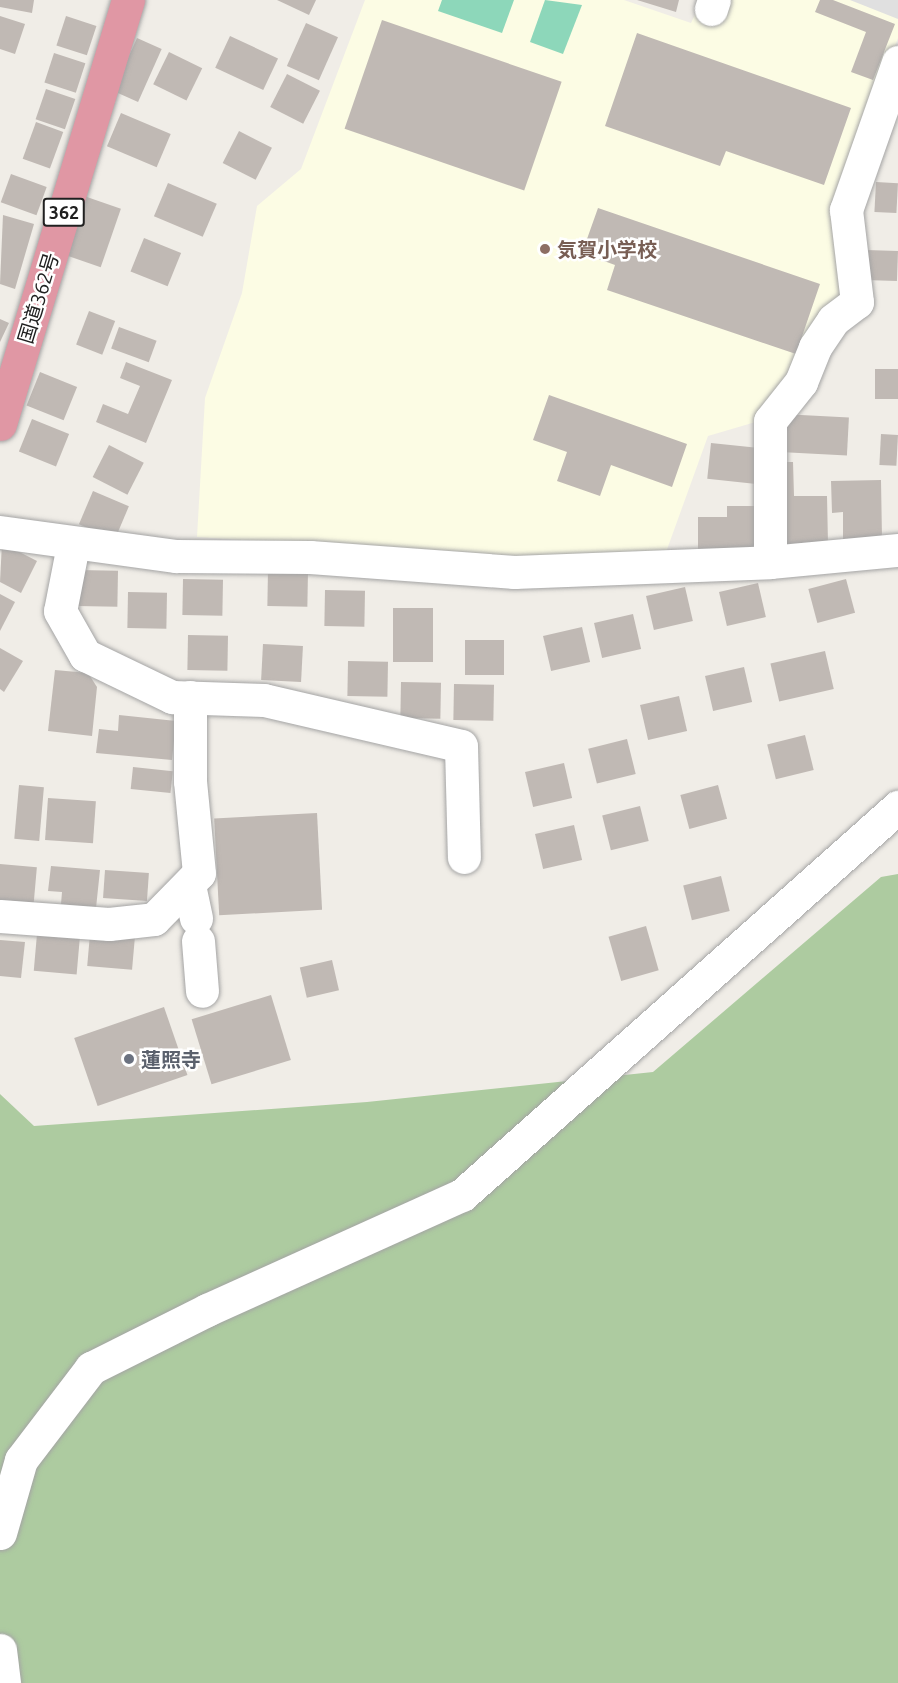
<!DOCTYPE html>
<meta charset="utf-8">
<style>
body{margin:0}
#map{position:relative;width:898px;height:1683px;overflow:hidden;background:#f0ede7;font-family:Ubuntu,"Noto Sans JP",sans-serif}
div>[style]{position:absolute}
.education>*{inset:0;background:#fcfce4}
.forest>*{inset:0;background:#adcba0}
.pitch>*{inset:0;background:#8dd7ba}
.parking>*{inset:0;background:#e0e0e0}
.building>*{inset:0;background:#c0b9b4;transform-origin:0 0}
.roads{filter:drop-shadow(0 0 2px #a4a4a4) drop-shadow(0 0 2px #a4a4a4)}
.minor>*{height:33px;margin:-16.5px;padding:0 16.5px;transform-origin:16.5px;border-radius:16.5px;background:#fff}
.highway>*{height:33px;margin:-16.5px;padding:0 16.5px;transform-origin:16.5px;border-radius:16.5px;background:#e097a4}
.dots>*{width:16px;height:16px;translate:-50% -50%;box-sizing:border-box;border:3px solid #fff;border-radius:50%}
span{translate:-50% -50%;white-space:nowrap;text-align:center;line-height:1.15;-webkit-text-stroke:5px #fff;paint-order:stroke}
.shield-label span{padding:2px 4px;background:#fff;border:2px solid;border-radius:4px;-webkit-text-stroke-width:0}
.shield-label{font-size:18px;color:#202020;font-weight:700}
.education-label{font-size:20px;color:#785e54;font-weight:700}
.left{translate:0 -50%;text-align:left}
.street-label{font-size:20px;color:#202020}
.worship-label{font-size:20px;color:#5b616d;font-weight:700}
</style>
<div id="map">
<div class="education">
<i style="clip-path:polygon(365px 0,624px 0,691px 23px,702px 0,898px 0,898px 38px,835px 205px,845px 299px,759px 421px,708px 436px,665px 555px,491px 557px,197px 537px,205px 398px,242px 293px,257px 206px,301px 169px)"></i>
</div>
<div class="forest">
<i style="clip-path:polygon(898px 874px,898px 1683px,0 1683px,0 1094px,34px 1126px,367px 1102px,653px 1072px,881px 877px)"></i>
</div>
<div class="pitch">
<i style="clip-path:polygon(442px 0,514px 0,502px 33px,438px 11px)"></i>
<i style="clip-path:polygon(545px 0,582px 5px,563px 54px,530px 42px)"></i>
</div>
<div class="parking">
<i style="clip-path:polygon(850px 0,898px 0,898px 19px)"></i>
</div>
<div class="building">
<i style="clip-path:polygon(0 0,34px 0,32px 13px,0 7px)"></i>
<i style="clip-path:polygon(277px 0,316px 0,309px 15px)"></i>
<i style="clip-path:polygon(637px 0,679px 0,676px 12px)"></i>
<i style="clip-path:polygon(820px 0,833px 0,895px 24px,873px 80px,851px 72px,866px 32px,815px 12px)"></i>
<i style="clip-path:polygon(0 16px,25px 24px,15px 54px,0 49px)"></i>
<i style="left:66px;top:16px;width:32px;height:31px;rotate:18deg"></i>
<i style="left:382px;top:20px;width:190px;height:115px;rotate:19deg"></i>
<i style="left:306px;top:23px;width:35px;height:47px;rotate:24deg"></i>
<i style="clip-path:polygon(637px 33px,851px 108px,824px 185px,726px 151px,720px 166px,605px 126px)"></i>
<i style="left:230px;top:36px;width:53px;height:35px;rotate:25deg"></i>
<i style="left:137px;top:38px;width:27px;height:58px;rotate:24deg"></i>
<i style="left:169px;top:52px;width:37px;height:36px;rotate:26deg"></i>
<i style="left:54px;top:53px;width:33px;height:31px;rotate:18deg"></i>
<i style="left:287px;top:74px;width:37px;height:37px;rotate:27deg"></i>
<i style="left:46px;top:89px;width:31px;height:32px;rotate:19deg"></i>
<i style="left:121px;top:113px;width:54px;height:36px;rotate:23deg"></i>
<i style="left:36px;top:122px;width:29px;height:39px;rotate:20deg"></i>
<i style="left:239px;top:131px;width:37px;height:36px;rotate:27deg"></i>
<i style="left:11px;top:174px;width:38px;height:30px;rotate:20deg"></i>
<i style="left:876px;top:182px;width:22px;height:30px;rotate:3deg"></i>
<i style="left:168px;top:183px;width:53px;height:36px;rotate:23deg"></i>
<i style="left:84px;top:196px;width:39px;height:62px;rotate:19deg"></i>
<i style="clip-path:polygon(598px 208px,820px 284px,796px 354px,607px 290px,615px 265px,582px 253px)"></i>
<i style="clip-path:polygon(3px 215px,34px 224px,15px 289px,0 284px)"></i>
<i style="left:144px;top:238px;width:40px;height:36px;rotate:22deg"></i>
<i style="left:866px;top:250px;width:32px;height:30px;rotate:2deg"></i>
<i style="left:89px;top:311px;width:28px;height:36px;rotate:21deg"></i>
<i style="clip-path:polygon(0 319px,9px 323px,0 342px)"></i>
<i style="left:119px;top:327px;width:40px;height:23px;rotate:20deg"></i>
<i style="clip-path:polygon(126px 362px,172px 380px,146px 443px,96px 422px,103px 404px,128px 414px,140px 386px,120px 378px)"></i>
<i style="left:875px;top:369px;width:23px;height:30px"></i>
<i style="left:40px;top:372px;width:40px;height:36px;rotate:22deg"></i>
<i style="clip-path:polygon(549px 395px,687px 444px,672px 487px,611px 465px,600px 496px,557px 481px,567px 452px,533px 440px)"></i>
<i style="left:782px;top:414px;width:67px;height:38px;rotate:3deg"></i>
<i style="left:32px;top:419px;width:40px;height:35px;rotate:22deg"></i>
<i style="left:881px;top:434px;width:17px;height:31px;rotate:3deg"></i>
<i style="left:711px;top:443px;width:54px;height:36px;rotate:6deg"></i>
<i style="left:109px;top:445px;width:39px;height:36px;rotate:27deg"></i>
<i style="clip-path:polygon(777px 462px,793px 462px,794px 496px,827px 496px,828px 543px,778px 544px)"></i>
<i style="clip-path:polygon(881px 480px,882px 538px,843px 539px,843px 512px,832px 513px,831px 481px)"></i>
<i style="left:93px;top:491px;width:39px;height:36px;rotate:23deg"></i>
<i style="clip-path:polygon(727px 506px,763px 506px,763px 550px,698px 550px,698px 517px,727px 517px)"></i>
<i style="clip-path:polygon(2px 543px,37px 561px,21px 593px,0 582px)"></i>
<i style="left:78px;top:570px;width:40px;height:36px;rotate:1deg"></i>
<i style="left:268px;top:570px;width:40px;height:36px;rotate:1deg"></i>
<i style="left:183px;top:579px;width:40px;height:36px;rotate:1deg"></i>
<i style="left:846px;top:579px;width:35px;height:39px;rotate:75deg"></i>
<i style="left:758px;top:583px;width:35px;height:40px;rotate:77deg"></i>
<i style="left:685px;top:587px;width:35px;height:40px;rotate:77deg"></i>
<i style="left:325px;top:590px;width:40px;height:36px;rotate:1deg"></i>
<i style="left:128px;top:592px;width:39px;height:36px;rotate:1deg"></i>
<i style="clip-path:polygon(0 594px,15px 602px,0 631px)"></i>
<i style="left:393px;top:608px;width:40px;height:54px"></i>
<i style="left:633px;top:614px;width:36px;height:40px;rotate:77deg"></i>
<i style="left:582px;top:627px;width:36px;height:40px;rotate:77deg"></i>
<i style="left:188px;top:635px;width:40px;height:35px;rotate:1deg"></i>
<i style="left:465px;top:640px;width:39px;height:35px"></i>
<i style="left:263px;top:644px;width:40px;height:36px;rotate:3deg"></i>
<i style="clip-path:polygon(0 648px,23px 661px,4px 692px,0 689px)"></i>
<i style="left:825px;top:651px;width:39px;height:56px;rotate:77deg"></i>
<i style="left:348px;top:661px;width:40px;height:35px;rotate:1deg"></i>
<i style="left:744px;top:667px;width:36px;height:40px;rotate:77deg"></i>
<i style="clip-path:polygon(55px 670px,88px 673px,97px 687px,92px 736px,48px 731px)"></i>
<i style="left:401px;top:682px;width:40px;height:36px;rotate:1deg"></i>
<i style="left:454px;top:684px;width:40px;height:36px;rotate:1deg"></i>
<i style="left:679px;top:696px;width:36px;height:40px;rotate:77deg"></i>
<i style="clip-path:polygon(119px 715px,176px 721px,172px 760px,96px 753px,99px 729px,118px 731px)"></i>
<i style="left:805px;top:735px;width:36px;height:39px;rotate:76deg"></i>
<i style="left:627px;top:739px;width:36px;height:40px;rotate:76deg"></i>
<i style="left:564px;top:763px;width:36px;height:40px;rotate:77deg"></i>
<i style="left:133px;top:767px;width:40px;height:22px;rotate:6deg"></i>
<i style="left:19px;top:785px;width:25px;height:54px;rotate:5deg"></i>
<i style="left:718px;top:785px;width:35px;height:39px;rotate:75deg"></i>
<i style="left:48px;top:798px;width:48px;height:42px;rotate:4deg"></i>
<i style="left:640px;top:806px;width:36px;height:39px;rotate:76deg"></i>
<i style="left:317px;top:813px;width:97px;height:103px;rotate:87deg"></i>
<i style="left:574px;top:825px;width:36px;height:40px;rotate:77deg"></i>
<i style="left:0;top:864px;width:37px;height:36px;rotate:5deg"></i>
<i style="clip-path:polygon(51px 866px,100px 870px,96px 908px,61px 904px,62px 892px,48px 891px)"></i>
<i style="left:105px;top:870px;width:44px;height:28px;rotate:4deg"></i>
<i style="left:721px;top:876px;width:36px;height:39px;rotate:76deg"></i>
<i style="left:646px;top:926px;width:46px;height:39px;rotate:74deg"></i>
<i style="left:37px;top:934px;width:43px;height:37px;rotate:5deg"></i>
<i style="left:90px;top:934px;width:45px;height:32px;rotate:5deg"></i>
<i style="clip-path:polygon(0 940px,25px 942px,21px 978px,0 976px)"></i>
<i style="left:332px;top:960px;width:31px;height:33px;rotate:77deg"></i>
<i style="left:271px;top:995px;width:68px;height:83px;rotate:73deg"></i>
<i style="left:164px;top:1007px;width:72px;height:95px;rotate:71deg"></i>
</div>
<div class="roads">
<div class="minor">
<i style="left:711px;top:9px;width:9px;rotate:-72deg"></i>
<i style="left:0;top:532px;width:178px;rotate:7.8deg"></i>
<i style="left:176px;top:556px;width:134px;rotate:0.4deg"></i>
<i style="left:310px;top:557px;width:205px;rotate:4.2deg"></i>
<i style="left:514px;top:572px;width:256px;rotate:-2.2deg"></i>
<i style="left:770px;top:562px;width:129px;rotate:-5.4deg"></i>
<i style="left:73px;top:545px;width:67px;rotate:101.1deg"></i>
<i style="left:60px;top:611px;width:51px;rotate:60.4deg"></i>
<i style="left:85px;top:655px;width:97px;rotate:25.8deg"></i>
<i style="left:172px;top:697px;width:92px;rotate:1.9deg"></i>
<i style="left:264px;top:700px;width:202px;rotate:13.1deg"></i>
<i style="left:461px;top:746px;width:111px;rotate:88.5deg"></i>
<i style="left:770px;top:562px;width:141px;rotate:-90deg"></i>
<i style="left:770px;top:421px;width:50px;rotate:-51.5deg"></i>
<i style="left:801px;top:382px;width:38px;rotate:-68deg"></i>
<i style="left:815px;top:347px;width:32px;rotate:-56deg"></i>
<i style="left:833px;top:320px;width:30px;rotate:-37deg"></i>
<i style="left:857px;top:302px;width:93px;rotate:-96.8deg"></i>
<i style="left:846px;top:210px;width:157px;rotate:-70.6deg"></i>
<i style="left:189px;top:885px;width:34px;rotate:78deg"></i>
<i style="left:0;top:916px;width:109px;rotate:4.2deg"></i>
<i style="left:109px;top:924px;width:45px;rotate:-6.3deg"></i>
<i style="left:154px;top:919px;width:64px;rotate:-45.6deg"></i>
<i style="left:199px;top:873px;width:92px;rotate:-95.6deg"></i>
<i style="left:190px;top:781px;width:84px;rotate:-90deg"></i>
<i style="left:198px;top:941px;width:50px;rotate:85.4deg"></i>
<i style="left:0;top:1533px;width:76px;rotate:-74deg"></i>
<i style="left:21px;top:1460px;width:116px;rotate:-52.7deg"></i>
<i style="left:91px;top:1368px;width:130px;rotate:-26.6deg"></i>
<i style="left:207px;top:1310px;width:280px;rotate:-24.3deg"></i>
<i style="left:462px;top:1195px;width:584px;rotate:-41.67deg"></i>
<i style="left:0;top:1650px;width:33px;rotate:83deg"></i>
</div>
<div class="highway">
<i style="left:0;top:424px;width:443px;rotate:-73.2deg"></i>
</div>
</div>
<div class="dots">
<i style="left:545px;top:249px;background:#8d6e63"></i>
<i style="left:129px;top:1059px;background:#6b7280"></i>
</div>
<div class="shield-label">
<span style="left:64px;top:212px">362</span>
</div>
<div class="education-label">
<span class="left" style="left:557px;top:249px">気賀小学校</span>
</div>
<div class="street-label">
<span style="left:38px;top:298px;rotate:-73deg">国道362号</span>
</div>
<div class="worship-label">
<span class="left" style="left:141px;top:1059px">蓮照寺</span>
</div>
</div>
